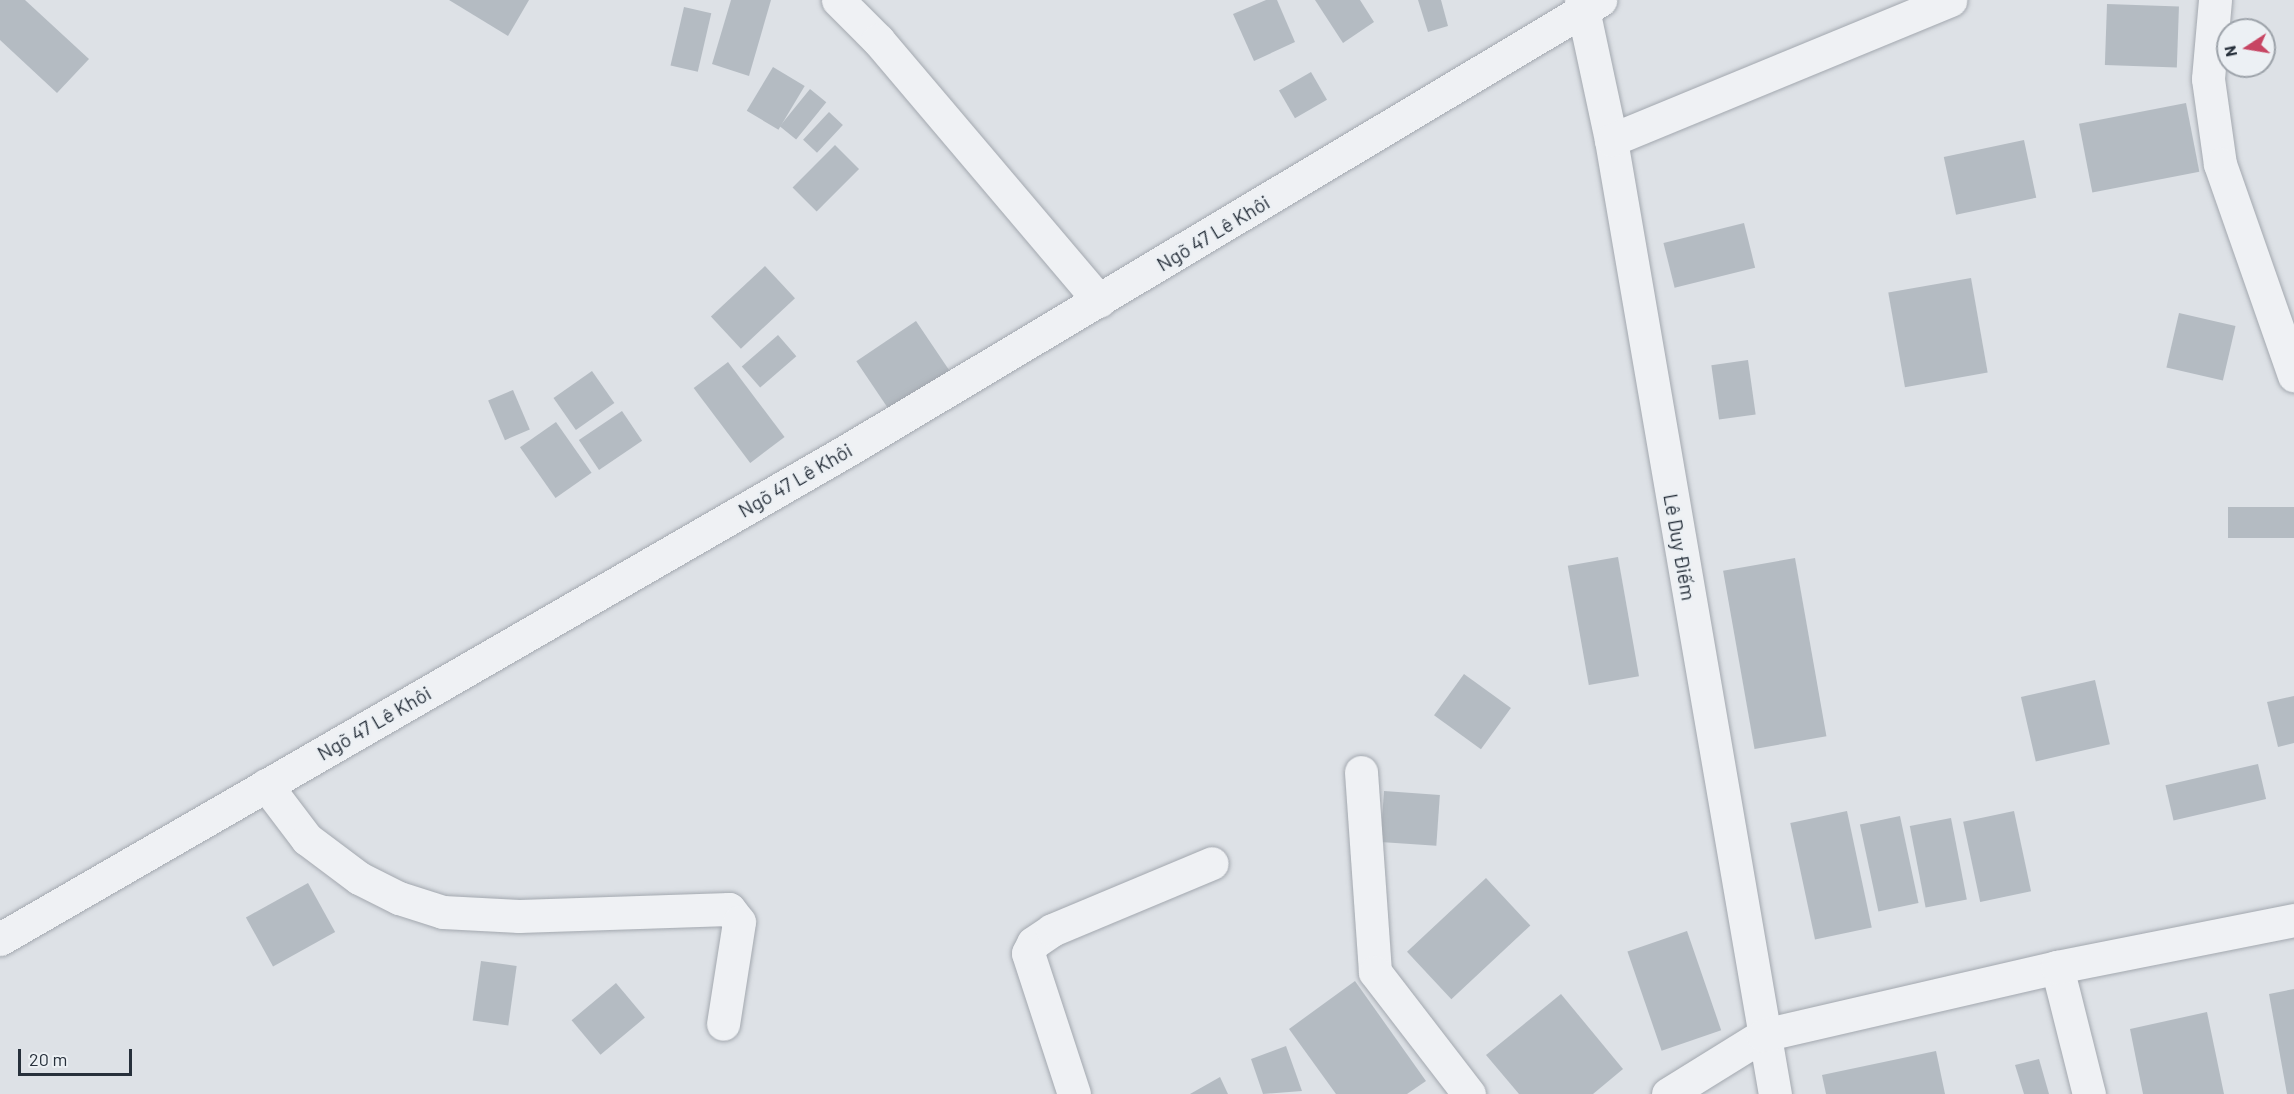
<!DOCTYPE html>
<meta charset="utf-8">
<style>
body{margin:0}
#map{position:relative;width:2294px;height:1094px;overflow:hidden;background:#dde1e6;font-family:Barlow,sans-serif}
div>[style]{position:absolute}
.building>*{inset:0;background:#b4bbc2;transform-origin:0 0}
.roads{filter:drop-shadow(0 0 2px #a3a8af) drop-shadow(0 0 2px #a3a8af)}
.minor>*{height:33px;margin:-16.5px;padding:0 16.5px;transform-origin:16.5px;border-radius:16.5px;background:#eff1f4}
span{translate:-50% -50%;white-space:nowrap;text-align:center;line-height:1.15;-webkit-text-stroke:5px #ecf0f4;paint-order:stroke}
.street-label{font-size:20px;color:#27303b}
.north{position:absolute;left:2216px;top:18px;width:60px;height:60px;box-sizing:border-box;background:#ecf0f4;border:2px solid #9da3aa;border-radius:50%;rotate:258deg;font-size:16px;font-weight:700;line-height:24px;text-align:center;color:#27303b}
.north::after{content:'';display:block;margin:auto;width:21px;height:27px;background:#c74563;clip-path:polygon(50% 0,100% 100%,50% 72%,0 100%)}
.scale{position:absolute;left:18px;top:1049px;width:114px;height:27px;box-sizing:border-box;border:3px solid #27303b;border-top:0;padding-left:8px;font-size:18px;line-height:21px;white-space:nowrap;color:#27303b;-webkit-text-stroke:4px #ecf0f4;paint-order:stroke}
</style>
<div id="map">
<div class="building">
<i style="clip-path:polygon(0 0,25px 0,89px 59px,57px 93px,0 40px)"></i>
<i style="clip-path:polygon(449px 0,529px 0,508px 36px)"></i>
<i style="clip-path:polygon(731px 0,771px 0,749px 76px,712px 64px)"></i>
<i style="clip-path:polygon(1266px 0,1277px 0,1295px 42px,1254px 61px,1233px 14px)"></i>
<i style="clip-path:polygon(1315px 0,1360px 0,1374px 22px,1343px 43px)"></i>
<i style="clip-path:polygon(1418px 0,1441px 0,1448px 26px,1428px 32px)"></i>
<i style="left:2107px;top:4px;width:72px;height:61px;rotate:2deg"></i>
<i style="left:684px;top:7px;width:28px;height:60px;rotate:13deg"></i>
<i style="left:773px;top:67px;width:37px;height:51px;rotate:31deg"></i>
<i style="left:1311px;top:72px;width:32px;height:37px;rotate:60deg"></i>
<i style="left:810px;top:89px;width:21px;height:48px;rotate:39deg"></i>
<i style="left:2186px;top:103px;width:70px;height:109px;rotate:79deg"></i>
<i style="left:829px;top:112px;width:19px;height:38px;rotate:43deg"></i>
<i style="left:2024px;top:140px;width:59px;height:82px;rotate:78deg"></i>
<i style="left:835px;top:145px;width:34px;height:60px;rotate:45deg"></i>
<i style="left:1744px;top:223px;width:46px;height:83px;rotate:76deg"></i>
<i style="left:765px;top:266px;width:44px;height:74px;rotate:47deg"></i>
<i style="left:1971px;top:278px;width:96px;height:84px;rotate:80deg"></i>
<i style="left:2179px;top:313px;width:58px;height:56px;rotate:13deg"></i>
<i style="left:916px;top:321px;width:60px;height:72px;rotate:56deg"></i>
<i style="left:778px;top:335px;width:28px;height:48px;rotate:49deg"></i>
<i style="left:1748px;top:360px;width:55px;height:37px;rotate:82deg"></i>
<i style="left:728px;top:362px;width:94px;height:43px;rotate:53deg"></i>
<i style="left:592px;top:371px;width:39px;height:47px;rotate:55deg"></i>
<i style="left:513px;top:390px;width:43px;height:27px;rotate:67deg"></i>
<i style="left:622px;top:411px;width:36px;height:52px;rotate:56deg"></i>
<i style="left:556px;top:422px;width:62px;height:44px;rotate:55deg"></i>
<i style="left:2294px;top:507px;width:31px;height:66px;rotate:90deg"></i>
<i style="left:1618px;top:557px;width:121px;height:51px;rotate:80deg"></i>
<i style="left:1795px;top:558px;width:181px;height:73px;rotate:80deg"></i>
<i style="left:1464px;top:674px;width:58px;height:51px;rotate:36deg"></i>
<i style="left:2095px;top:680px;width:66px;height:76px;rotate:77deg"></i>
<i style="clip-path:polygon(2294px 696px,2294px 743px,2278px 747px,2267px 702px)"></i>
<i style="left:2258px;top:764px;width:36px;height:95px;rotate:77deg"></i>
<i style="left:1384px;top:791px;width:56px;height:51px;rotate:4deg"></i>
<i style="left:1847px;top:811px;width:119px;height:58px;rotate:78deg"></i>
<i style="left:2014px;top:811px;width:82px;height:52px;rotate:78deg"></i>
<i style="left:1900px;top:816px;width:89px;height:41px;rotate:78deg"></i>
<i style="left:1951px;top:818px;width:83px;height:42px;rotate:79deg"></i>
<i style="left:1486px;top:878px;width:65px;height:108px;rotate:47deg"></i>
<i style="left:308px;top:883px;width:56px;height:71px;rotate:61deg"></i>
<i style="left:1687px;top:931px;width:105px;height:63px;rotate:71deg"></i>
<i style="left:481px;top:961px;width:36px;height:60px;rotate:8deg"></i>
<i style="clip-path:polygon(1355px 981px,1426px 1081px,1407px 1094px,1336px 1094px,1289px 1029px)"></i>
<i style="left:616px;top:983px;width:45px;height:58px;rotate:50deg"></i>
<i style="clip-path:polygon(2294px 989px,2294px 1094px,2287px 1094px,2269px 994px)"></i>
<i style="clip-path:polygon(1561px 994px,1623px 1069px,1593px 1094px,1519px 1094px,1486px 1055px)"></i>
<i style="clip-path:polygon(2207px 1012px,2224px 1094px,2143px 1094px,2130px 1029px)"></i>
<i style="clip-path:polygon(1286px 1046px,1302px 1091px,1263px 1094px,1251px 1059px)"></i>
<i style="clip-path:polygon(1936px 1051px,1945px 1094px,1826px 1094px,1822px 1075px)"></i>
<i style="clip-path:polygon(2039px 1059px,2049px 1094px,2024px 1094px,2015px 1065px)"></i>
<i style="clip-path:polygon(1220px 1077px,1228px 1094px,1190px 1094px)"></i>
</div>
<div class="roads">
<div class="minor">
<i style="left:838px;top:0;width:57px;rotate:45deg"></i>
<i style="left:878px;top:40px;width:342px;rotate:49.7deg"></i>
<i style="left:1581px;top:0;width:143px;rotate:77.9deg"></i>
<i style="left:1611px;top:140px;width:968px;rotate:80.25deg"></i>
<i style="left:2215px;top:0;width:79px;rotate:95.1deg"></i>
<i style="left:2208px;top:79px;width:86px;rotate:82deg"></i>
<i style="left:2220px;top:164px;width:224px;rotate:70.7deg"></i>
<i style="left:1611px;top:140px;width:367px;rotate:-22.4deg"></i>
<i style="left:1361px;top:772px;width:200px;rotate:86deg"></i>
<i style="left:1375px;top:972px;width:154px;rotate:52.4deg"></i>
<i style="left:266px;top:785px;width:68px;rotate:52.8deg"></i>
<i style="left:307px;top:839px;width:65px;rotate:36.9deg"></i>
<i style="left:359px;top:878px;width:45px;rotate:26.6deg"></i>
<i style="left:399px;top:898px;width:46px;rotate:17.7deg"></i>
<i style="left:443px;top:912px;width:76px;rotate:3deg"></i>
<i style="left:519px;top:916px;width:210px;rotate:-1.9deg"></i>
<i style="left:729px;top:909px;width:16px;rotate:52deg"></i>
<i style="left:739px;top:922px;width:103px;rotate:98.9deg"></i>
<i style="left:0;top:939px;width:982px;rotate:-29.98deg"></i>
<i style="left:851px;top:448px;width:873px;rotate:-30.88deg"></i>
<i style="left:2057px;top:967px;width:131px;rotate:75.9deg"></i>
<i style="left:1074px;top:1094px;width:148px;rotate:-108.1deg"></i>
<i style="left:1028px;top:953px;width:11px;rotate:-63deg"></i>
<i style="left:1033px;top:943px;width:23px;rotate:-34deg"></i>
<i style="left:1052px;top:930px;width:173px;rotate:-22.7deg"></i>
<i style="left:1668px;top:1094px;width:112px;rotate:-31.8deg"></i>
<i style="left:1763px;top:1035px;width:302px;rotate:-13deg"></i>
<i style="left:2057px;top:967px;width:242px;rotate:-11.2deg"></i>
</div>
</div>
<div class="street-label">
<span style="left:1213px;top:233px;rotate:-31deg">Ngõ 47 Lê Khôi</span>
<span style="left:795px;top:480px;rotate:-30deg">Ngõ 47 Lê Khôi</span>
<span style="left:1680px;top:547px;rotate:80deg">Lê Duy Điếm</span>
<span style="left:374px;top:723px;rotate:-30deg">Ngõ 47 Lê Khôi</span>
</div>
<div class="north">N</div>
<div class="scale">20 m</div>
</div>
